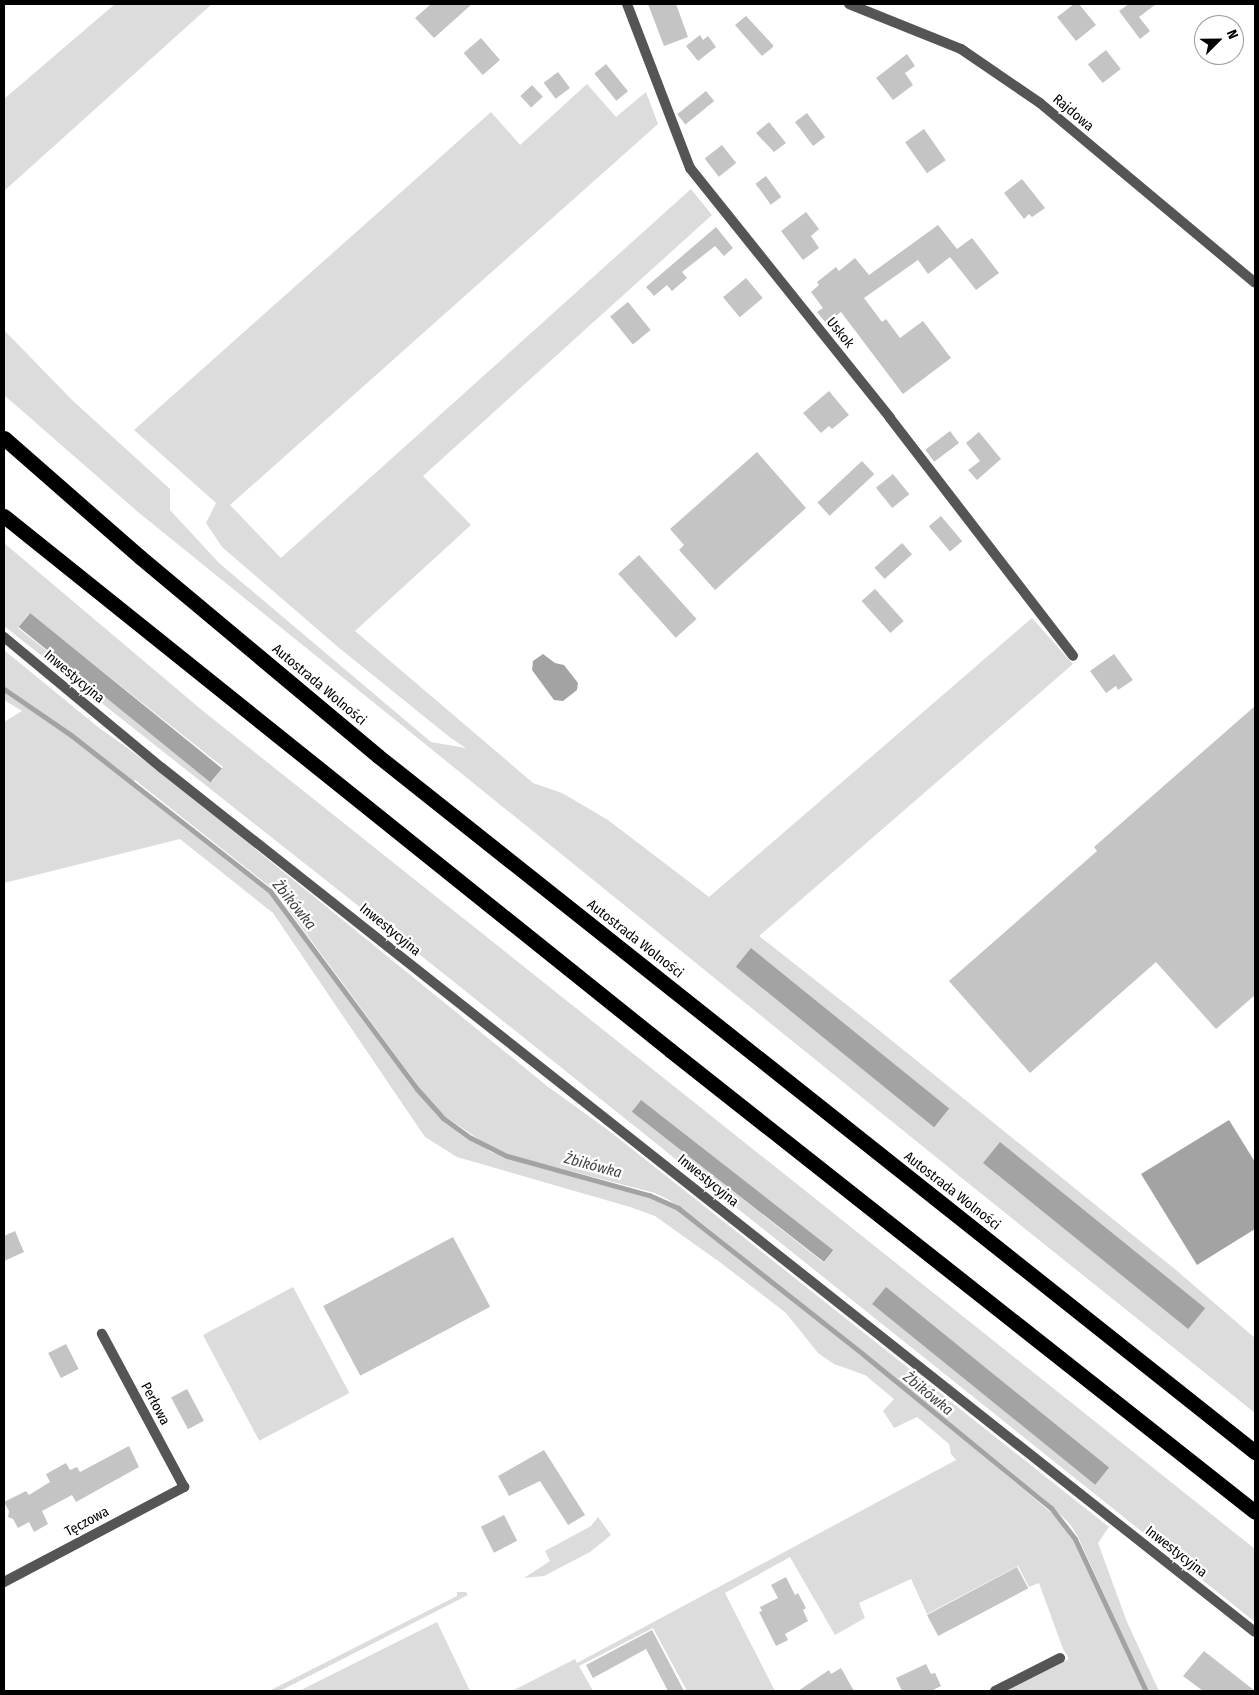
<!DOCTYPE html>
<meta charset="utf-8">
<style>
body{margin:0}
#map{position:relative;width:1259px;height:1695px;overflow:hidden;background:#fff;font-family:"Fira Sans Condensed",sans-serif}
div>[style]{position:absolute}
.green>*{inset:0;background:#dcdcdc;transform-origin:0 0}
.water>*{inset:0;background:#a3a3a3;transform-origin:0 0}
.stream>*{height:5px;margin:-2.5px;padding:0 2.5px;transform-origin:2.5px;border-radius:2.5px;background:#a3a3a3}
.building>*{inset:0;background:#c4c4c4;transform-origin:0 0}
.street>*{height:10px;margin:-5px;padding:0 5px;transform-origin:5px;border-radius:5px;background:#555}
.highway>*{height:15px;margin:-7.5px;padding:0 7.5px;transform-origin:7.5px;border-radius:7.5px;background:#000}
span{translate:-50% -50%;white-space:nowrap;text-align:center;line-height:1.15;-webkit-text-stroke:4.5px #fff;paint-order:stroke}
.street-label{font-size:14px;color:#000}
.water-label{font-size:15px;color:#444;font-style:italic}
.frame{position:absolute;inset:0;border:5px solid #000;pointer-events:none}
.north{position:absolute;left:1194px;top:15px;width:50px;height:50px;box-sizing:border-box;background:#fff;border:1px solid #999;border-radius:50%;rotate:67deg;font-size:14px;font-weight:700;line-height:20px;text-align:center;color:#000}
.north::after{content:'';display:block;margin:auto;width:18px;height:22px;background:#000;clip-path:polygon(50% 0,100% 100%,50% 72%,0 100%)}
</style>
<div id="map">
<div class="green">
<i style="clip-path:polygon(115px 4px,212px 4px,4px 191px,4px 99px)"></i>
<i style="clip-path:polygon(587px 84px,616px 117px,646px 92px,658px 124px,230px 505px,281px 558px,691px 189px,712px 215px,423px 476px,471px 525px,355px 631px,533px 783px,562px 793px,608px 820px,709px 897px,1032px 618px,1073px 664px,759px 936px,880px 1031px,1176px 1270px,1255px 1338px,1255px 1413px,973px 1187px,138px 512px,4px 395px,4px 330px,72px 400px,170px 489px,170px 510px,219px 563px,431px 742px,466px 748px,452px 739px,338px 647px,222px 547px,206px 523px,216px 503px,134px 430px,491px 112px,520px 145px)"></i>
<i style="clip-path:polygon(evenodd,4px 543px,203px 711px,1255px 1549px,1255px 1622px,389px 930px,4px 626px,4px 543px,29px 613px,223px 767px,212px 782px,18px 628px,29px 613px,4px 543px,640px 1101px,833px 1251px,824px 1263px,632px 1112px,640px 1101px)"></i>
<i style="clip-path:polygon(4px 650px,98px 727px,158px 770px,547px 1086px,608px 1130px,1109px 1527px,1098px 1543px,1127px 1622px,1159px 1691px,1148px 1691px,1078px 1537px,1070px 1524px,1043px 1498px,699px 1221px,669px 1200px,655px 1193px,513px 1156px,487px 1145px,446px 1117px,425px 1095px,274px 890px,135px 780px,132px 785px,271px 894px,410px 1083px,445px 1121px,491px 1152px,530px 1165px,651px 1196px,681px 1212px,902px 1387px,1055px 1516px,1075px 1541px,1145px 1691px,1007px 1691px,1069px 1659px,1063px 1649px,1039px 1583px,1029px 1587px,1018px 1566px,927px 1614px,911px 1579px,859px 1603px,865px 1618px,835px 1635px,790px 1557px,725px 1593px,775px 1691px,687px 1691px,653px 1628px,579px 1666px,593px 1691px,512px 1691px,575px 1659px,577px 1663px,956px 1460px,951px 1454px,949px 1444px,917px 1417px,894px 1428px,883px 1411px,894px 1399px,865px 1375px,834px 1364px,818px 1353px,786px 1313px,721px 1263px,655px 1216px,630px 1207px,457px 1157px,425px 1137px,273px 913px,180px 839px,4px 883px,4px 722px,22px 711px,4px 700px)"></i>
<i style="left:293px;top:1287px;width:120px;height:102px;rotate:62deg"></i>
<i style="clip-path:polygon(598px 1517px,611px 1535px,590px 1552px,544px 1576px,524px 1578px,550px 1561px,545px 1551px,591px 1526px)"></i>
<i style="clip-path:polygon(457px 1592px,466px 1592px,468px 1595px,280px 1691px,269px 1691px,457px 1596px)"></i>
<i style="clip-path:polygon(437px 1622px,470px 1691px,299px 1691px)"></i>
</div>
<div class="water">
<i style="left:30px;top:613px;width:247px;height:18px;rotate:39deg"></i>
<i style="clip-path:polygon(543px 654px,555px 663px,564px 665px,578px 683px,577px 690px,563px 701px,554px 700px,532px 670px,533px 661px)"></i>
<i style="left:751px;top:948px;width:255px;height:24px;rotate:39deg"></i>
<i style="left:641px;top:1100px;width:244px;height:15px;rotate:38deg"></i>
<i style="clip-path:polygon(1229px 1120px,1255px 1162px,1255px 1229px,1197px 1265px,1141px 1174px)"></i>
<i style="left:1000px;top:1142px;width:264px;height:27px;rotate:39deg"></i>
<i style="left:886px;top:1287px;width:287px;height:22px;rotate:39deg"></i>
</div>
<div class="stream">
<i style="left:4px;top:689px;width:81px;rotate:34.5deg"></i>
<i style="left:71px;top:735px;width:253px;rotate:38.1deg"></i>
<i style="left:270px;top:891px;width:247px;rotate:53.4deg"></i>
<i style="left:417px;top:1089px;width:39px;rotate:48deg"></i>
<i style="left:443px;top:1118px;width:34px;rotate:36deg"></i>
<i style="left:471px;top:1138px;width:40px;rotate:26.6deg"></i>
<i style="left:507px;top:1156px;width:147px;rotate:15.4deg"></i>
<i style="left:649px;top:1195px;width:32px;rotate:24deg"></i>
<i style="left:678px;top:1208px;width:237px;rotate:38.3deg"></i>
<i style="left:864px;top:1355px;width:242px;rotate:39.3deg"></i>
<i style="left:1051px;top:1508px;width:39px;rotate:52deg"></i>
<i style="left:1075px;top:1539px;width:168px;rotate:65deg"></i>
</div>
<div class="building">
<i style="clip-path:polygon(431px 4px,472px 4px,434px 38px,415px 18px)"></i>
<i style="clip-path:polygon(648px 4px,676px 4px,688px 37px,664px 46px)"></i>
<i style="clip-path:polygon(1074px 4px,1079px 4px,1096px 25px,1076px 41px,1057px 17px)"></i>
<i style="clip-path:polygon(1129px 4px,1156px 4px,1139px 17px,1150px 31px,1140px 39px,1119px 11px)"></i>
<i style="clip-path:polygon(746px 16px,773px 45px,773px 47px,762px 56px,735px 25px)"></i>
<i style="clip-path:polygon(700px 35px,703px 40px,708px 36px,716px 47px,698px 61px,686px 46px)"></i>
<i style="left:481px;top:38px;width:29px;height:23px;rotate:49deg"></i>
<i style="left:1106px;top:50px;width:24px;height:23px;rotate:52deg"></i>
<i style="clip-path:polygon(907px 54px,915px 66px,905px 73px,913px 85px,893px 100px,876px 78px)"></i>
<i style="left:606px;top:64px;width:35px;height:15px;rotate:51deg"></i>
<i style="left:558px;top:72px;width:20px;height:18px;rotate:53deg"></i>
<i style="left:532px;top:85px;width:16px;height:16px;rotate:47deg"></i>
<i style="left:706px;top:91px;width:13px;height:37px;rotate:51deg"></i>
<i style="left:807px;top:113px;width:30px;height:15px;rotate:53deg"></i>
<i style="clip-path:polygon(769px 122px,786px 143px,774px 152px,756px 133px)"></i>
<i style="left:924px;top:129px;width:38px;height:23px;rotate:55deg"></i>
<i style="left:722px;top:145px;width:23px;height:22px;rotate:52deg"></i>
<i style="left:766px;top:176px;width:26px;height:13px;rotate:54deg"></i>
<i style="clip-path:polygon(1022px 179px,1045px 208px,1032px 217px,1029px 214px,1024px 219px,1004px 193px)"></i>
<i style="clip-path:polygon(806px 212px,819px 229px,811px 236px,819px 248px,803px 260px,781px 231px)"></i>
<i style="clip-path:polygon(938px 225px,957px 249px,972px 238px,999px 273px,976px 290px,950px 257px,928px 274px,918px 260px,864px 298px,882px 322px,886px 319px,900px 338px,923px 321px,951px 358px,903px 394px,841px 312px,826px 323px,817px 312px,823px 308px,811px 292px,819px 285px,817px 282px,836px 267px,839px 271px,855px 258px,869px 275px)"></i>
<i style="clip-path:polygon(716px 227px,733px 248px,724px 256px,715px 246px,682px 272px,687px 278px,672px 291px,667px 285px,654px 296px,646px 287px)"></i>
<i style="left:746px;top:278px;width:26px;height:30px;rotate:50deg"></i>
<i style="left:628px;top:302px;width:36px;height:23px;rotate:51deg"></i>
<i style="clip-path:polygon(829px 391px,849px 415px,832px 429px,829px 426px,821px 433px,803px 413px)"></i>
<i style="left:950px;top:431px;width:15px;height:31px;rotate:53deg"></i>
<i style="clip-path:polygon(979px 432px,1001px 459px,977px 480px,968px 470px,980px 461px,966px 443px)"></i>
<i style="clip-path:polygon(757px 452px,806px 508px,715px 590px,679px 550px,684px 545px,670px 529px)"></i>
<i style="left:862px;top:461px;width:18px;height:61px;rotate:47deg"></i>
<i style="left:893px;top:474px;width:26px;height:22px;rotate:51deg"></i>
<i style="left:941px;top:516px;width:33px;height:16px;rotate:50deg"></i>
<i style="left:902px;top:543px;width:15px;height:37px;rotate:48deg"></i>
<i style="left:639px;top:555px;width:86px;height:28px;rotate:48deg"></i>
<i style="left:875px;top:589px;width:43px;height:18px;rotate:48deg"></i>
<i style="clip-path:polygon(1114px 654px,1133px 680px,1118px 690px,1116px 686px,1106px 693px,1090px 671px)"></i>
<i style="clip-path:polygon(1255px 706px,1255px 995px,1216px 1029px,1156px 962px,1030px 1073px,949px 981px,1097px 851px,1094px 847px)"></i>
<i style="clip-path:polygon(15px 1231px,24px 1252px,4px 1261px,4px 1236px)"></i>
<i style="left:453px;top:1237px;width:79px;height:147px;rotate:62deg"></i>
<i style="left:66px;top:1344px;width:28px;height:20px;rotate:63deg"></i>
<i style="left:187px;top:1389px;width:36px;height:18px;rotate:62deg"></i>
<i style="clip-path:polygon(129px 1446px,139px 1467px,76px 1502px,72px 1495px,42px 1511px,48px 1524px,34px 1532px,29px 1522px,18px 1528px,13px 1519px,8px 1517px,9px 1511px,4px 1502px,26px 1491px,29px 1495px,50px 1482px,46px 1474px,66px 1463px,70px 1470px,77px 1467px,80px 1472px)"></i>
<i style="clip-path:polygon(544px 1450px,585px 1515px,568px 1525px,540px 1481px,509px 1496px,498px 1476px)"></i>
<i style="left:504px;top:1515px;width:29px;height:26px;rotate:63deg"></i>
<i style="left:1017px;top:1567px;width:24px;height:102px;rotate:62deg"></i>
<i style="clip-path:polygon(786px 1577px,795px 1595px,798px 1593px,806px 1608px,803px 1610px,808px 1621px,785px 1634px,788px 1640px,776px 1646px,759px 1612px,762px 1611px,760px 1607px,778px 1598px,771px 1585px)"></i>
<i style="clip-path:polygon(652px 1630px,684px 1691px,668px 1691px,646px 1649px,593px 1678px,586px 1665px)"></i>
<i style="clip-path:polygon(1204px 1651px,1255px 1691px,1203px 1691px,1183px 1676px)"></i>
<i style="clip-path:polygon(926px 1664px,931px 1674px,935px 1673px,941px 1686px,931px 1691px,902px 1691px,896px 1678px)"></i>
<i style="clip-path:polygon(841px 1668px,854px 1691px,798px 1691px,829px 1670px,831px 1674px)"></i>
</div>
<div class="street">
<i style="left:627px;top:4px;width:176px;rotate:69deg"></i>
<i style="left:690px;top:168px;width:320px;rotate:51.3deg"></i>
<i style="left:890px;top:418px;width:300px;rotate:52.4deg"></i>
<i style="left:849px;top:4px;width:121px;rotate:21.9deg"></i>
<i style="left:961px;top:49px;width:96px;rotate:34.4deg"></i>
<i style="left:1040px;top:103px;width:280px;rotate:39.9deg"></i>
<i style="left:4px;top:637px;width:205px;rotate:39.7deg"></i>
<i style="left:162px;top:768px;width:1393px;rotate:38.33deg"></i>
<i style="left:4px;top:1582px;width:204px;rotate:-27.8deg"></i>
<i style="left:184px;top:1487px;width:174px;rotate:-118.2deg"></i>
<i style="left:995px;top:1691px;width:73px;rotate:-26.9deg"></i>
</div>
<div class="highway">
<i style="left:4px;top:438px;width:181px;rotate:41.2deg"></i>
<i style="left:140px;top:557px;width:310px;rotate:39.9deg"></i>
<i style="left:378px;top:756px;width:1120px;rotate:38.44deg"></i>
<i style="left:4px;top:516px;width:854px;rotate:38.72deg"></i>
<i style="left:670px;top:1050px;width:745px;rotate:38.3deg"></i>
</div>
<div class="street-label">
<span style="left:1073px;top:113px;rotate:40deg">Rajdowa</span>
<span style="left:840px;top:333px;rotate:51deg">Uskok</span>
<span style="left:74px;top:677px;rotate:40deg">Inwestycyjna</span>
<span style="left:319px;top:685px;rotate:40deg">Autostrada Wolności</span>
<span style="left:390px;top:930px;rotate:39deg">Inwestycyjna</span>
<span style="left:635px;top:939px;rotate:38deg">Autostrada Wolności</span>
<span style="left:708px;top:1181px;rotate:39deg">Inwestycyjna</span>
<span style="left:952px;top:1191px;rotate:38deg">Autostrada Wolności</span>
<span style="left:155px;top:1404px;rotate:62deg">Perłowa</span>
<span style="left:87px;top:1522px;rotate:-28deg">Tęczowa</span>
<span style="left:1176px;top:1552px;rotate:38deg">Inwestycyjna</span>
</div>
<div class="water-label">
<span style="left:294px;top:905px;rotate:51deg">Żbikówka</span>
<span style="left:593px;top:1166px;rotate:15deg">Żbikówka</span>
<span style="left:928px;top:1394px;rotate:39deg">Żbikówka</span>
</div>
<div class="frame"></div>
<div class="north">N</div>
</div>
